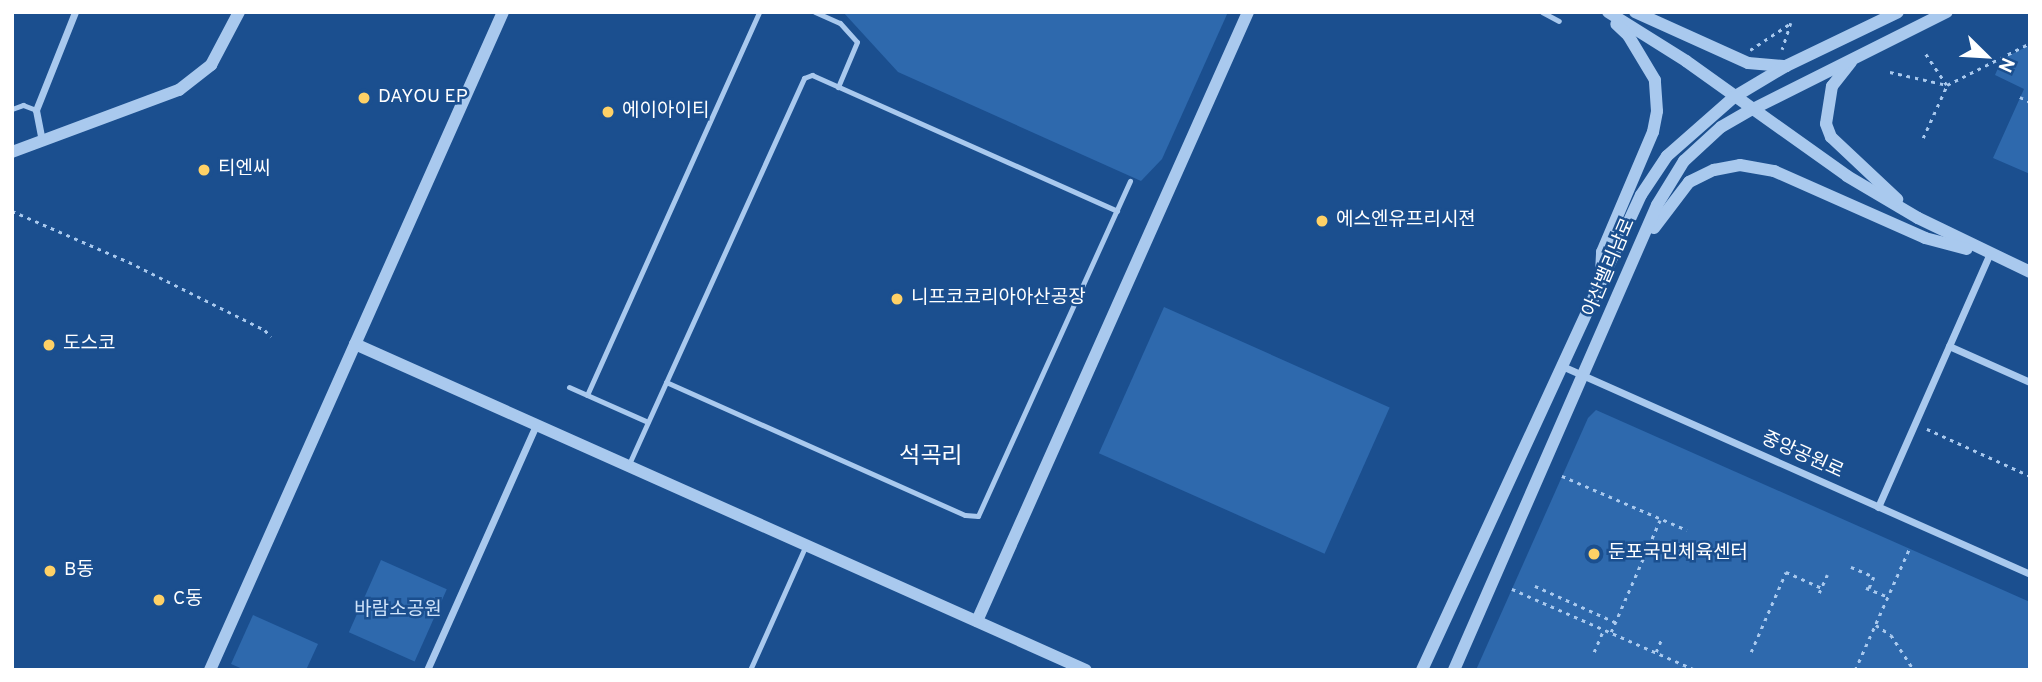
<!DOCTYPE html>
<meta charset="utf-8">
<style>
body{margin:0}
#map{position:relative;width:2042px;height:682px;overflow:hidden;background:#1b4f8f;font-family:Overpass,"Noto Sans KR",sans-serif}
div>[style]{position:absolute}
.green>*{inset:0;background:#2e69ad;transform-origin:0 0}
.path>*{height:2.5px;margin-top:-1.25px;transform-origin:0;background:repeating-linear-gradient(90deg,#a9c9ee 0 3.5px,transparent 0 8.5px)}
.service>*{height:5px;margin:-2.5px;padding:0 2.5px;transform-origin:2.5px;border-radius:2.5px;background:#a9c9ee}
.minor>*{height:7px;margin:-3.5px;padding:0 3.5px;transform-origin:3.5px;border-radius:3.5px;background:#a9c9ee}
.tertiary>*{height:12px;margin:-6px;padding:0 6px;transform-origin:6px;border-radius:6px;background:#a9c9ee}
.dots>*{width:19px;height:19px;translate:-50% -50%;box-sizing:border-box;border:4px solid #1b4f8f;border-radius:50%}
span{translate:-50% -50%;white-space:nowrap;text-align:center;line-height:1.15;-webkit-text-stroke:5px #1b4f8f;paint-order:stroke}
.poi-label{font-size:19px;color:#fff}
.left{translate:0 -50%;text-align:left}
.street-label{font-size:19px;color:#fff}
.park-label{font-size:19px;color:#cfe3fa}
.quarter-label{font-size:23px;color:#fff}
.frame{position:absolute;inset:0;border:14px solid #fff;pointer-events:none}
.north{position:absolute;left:1951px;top:21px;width:70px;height:70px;-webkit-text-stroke:5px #1b4f8f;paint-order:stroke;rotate:114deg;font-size:19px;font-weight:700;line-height:28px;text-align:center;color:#fff}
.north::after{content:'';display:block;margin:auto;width:24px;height:32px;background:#fff;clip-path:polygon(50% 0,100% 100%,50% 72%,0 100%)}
</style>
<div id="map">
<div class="green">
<i style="clip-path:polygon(843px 12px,1228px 12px,1162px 159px,1141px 181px,898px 72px)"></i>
<i style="clip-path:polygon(2030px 45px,2030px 174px,1993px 158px,2024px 89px,1995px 75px,2002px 59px)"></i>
<i style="left:1164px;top:307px;width:247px;height:160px;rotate:24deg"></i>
<i style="clip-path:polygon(1596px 410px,2030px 602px,2030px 670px,1476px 670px,1588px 418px)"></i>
<i style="left:381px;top:560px;width:72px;height:79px;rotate:24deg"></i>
<i style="clip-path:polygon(253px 615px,318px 644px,306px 670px,245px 670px,231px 664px)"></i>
</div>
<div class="path">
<i style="left:1750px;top:50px;width:49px;rotate:-33.4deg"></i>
<i style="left:1791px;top:23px;width:28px;rotate:108deg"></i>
<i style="left:1926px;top:54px;width:37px;rotate:56deg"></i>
<i style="left:1890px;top:72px;width:58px;rotate:12.8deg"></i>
<i style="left:2020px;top:97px;width:11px;rotate:27deg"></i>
<i style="left:1923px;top:138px;width:58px;rotate:-65.6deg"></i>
<i style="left:1947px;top:85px;width:93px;rotate:-26.8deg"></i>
<i style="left:12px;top:211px;width:128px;rotate:23.6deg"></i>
<i style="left:129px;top:262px;width:152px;rotate:26.6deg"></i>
<i style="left:265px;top:330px;width:9px;rotate:49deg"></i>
<i style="left:1927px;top:429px;width:113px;rotate:24.5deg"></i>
<i style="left:1562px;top:476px;width:136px;rotate:23.4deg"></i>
<i style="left:1851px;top:567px;width:25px;rotate:23deg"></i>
<i style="left:1874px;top:577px;width:13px;rotate:113deg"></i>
<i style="left:1535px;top:586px;width:88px;rotate:24.2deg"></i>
<i style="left:1866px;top:588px;width:24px;rotate:22deg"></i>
<i style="left:1512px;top:589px;width:201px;rotate:23.8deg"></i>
<i style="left:1819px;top:593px;width:20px;rotate:-66deg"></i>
<i style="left:1876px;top:625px;width:18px;rotate:34deg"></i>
<i style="left:1891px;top:635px;width:42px;rotate:56.7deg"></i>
<i style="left:1611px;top:632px;width:122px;rotate:-66.4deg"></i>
<i style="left:1594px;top:652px;width:25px;rotate:-67deg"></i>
<i style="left:1656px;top:652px;width:13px;rotate:-67deg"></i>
<i style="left:1751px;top:652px;width:87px;rotate:-66.4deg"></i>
<i style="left:1786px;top:572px;width:39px;rotate:24deg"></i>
<i style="left:1855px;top:670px;width:133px;rotate:-65.9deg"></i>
</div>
<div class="service">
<i style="left:815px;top:12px;width:27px;rotate:24deg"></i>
<i style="left:840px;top:23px;width:25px;rotate:48deg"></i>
<i style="left:857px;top:42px;width:49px;rotate:112.9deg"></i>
<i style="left:1542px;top:12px;width:19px;rotate:28deg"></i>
<i style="left:12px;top:109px;width:12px;rotate:-20deg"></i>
<i style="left:23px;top:105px;width:14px;rotate:21deg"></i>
<i style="left:666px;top:382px;width:327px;rotate:24deg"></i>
<i style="left:965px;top:515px;width:13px;rotate:4deg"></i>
<i style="left:978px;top:516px;width:368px;rotate:-65.6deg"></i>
<i style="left:569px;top:387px;width:86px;rotate:23.9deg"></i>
<i style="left:587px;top:395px;width:420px;rotate:-65.8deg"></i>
<i style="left:629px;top:464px;width:424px;rotate:-65.6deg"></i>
<i style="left:804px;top:78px;width:9px;rotate:-21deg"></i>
<i style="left:812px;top:75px;width:334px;rotate:24deg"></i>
<i style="left:750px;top:670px;width:137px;rotate:-65.9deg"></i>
</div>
<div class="minor">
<i style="left:42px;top:141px;width:32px;rotate:-101deg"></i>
<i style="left:36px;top:110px;width:105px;rotate:-68.3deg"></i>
<i style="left:1949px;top:346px;width:89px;rotate:24deg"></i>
<i style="left:1562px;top:366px;width:512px;rotate:23.96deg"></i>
<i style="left:1878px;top:507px;width:275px;rotate:-66.2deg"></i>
<i style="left:427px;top:670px;width:268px;rotate:-66deg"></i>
</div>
<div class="tertiary">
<i style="left:1608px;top:12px;width:92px;rotate:32.1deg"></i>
<i style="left:1686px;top:61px;width:198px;rotate:35.5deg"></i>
<i style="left:1847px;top:176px;width:82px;rotate:30.6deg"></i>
<i style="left:1918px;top:218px;width:124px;rotate:25.7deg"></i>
<i style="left:1635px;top:12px;width:124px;rotate:24.3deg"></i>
<i style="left:1748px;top:63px;width:38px;rotate:5deg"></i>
<i style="left:1851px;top:62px;width:31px;rotate:128deg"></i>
<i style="left:1832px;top:86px;width:38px;rotate:99deg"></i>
<i style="left:1826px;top:124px;width:14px;rotate:69deg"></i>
<i style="left:1831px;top:137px;width:91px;rotate:43.2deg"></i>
<i style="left:12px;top:152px;width:178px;rotate:-20.4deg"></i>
<i style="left:179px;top:90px;width:41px;rotate:-38deg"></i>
<i style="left:211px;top:65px;width:60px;rotate:-62.2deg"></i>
<i style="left:1654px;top:228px;width:58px;rotate:-52.7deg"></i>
<i style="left:1689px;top:182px;width:28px;rotate:-26deg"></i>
<i style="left:1714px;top:170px;width:26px;rotate:-11deg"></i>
<i style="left:1740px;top:165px;width:35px;rotate:10deg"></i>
<i style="left:1774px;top:171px;width:165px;rotate:23.9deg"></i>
<i style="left:1925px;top:238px;width:43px;rotate:14.7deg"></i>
<i style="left:1601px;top:273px;width:21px;rotate:-87deg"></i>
<i style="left:1602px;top:252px;width:130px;rotate:-67deg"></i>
<i style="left:1653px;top:132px;width:21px;rotate:-79deg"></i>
<i style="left:1657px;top:111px;width:31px;rotate:-94deg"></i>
<i style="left:1655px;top:80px;width:52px;rotate:-121deg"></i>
<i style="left:1628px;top:35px;width:16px;rotate:-137deg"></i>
<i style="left:355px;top:344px;width:800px;rotate:24.04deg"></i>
<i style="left:977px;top:621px;width:667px;rotate:-66.01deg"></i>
<i style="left:210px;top:670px;width:720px;rotate:-66deg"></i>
<i style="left:1422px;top:670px;width:523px;rotate:-65.25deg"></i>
<i style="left:1641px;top:195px;width:47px;rotate:-56.3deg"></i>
<i style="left:1667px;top:156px;width:89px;rotate:-41.4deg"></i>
<i style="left:1734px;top:97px;width:61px;rotate:-30.8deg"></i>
<i style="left:1786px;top:66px;width:124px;rotate:-25.7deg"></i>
<i style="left:1454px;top:670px;width:507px;rotate:-66.42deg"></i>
<i style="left:1657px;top:205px;width:52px;rotate:-58.5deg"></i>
<i style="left:1684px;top:161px;width:50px;rotate:-42.6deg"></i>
<i style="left:1721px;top:127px;width:34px;rotate:-30deg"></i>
<i style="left:1751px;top:110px;width:219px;rotate:-26.6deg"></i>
</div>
<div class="dots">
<i style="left:364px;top:98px;background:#ffd166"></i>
<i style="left:608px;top:112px;background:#ffd166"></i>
<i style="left:204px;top:170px;background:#ffd166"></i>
<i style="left:1322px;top:221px;background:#ffd166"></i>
<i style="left:897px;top:299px;background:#ffd166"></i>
<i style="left:49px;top:345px;background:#ffd166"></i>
<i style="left:1594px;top:554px;background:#ffd166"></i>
<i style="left:50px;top:571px;background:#ffd166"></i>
<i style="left:159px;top:600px;background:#ffd166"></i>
</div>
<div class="poi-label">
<span class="left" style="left:378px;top:98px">DAYOU EP</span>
<span class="left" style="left:622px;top:112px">에이아이티</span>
<span class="left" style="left:218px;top:170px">티엔씨</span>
<span class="left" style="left:1336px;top:221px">에스엔유프리시젼</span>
<span class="left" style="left:911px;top:299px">니프코코리아아산공장</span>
<span class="left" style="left:63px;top:345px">도스코</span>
<span class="left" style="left:1608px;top:554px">둔포국민체육센터</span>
<span class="left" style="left:64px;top:571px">B동</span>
<span class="left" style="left:173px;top:600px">C동</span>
</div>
<div class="street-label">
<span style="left:1610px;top:268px;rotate:-67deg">아산밸리남로</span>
<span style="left:1802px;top:456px;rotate:24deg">중앙공원로</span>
</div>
<div class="park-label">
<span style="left:398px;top:611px">바람소공원</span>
</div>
<div class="quarter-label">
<span style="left:931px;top:458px">석곡리</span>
</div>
<div class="frame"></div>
<div class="north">N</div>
</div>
